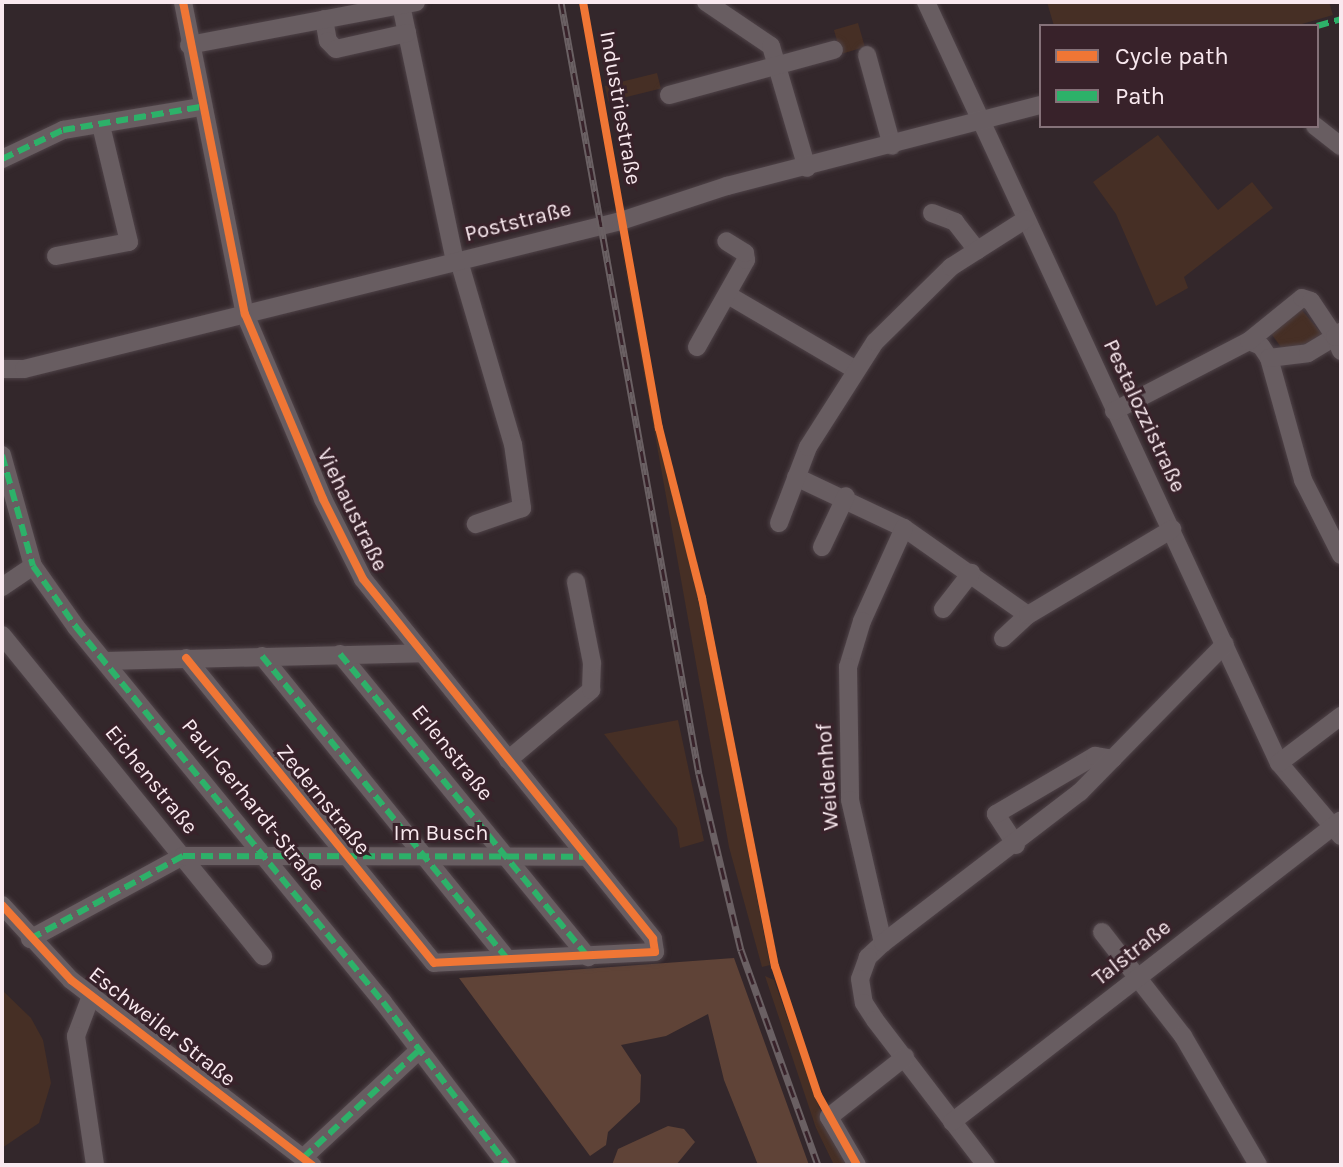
<!DOCTYPE html>
<meta charset="utf-8">
<style>
body{margin:0}
#map{position:relative;width:1343px;height:1167px;overflow:hidden;background:#33272b;font-family:Karla,sans-serif}
div>[style]{position:absolute}
.green>*{inset:0;background:#462f25;transform-origin:0 0}
.forest>*{inset:0;background:#5f4337}
.roads{filter:drop-shadow(0 0 2px #4f4348) drop-shadow(0 0 2px #4f4348)}
.minor>*{height:18px;margin:-9px;padding:0 9px;transform-origin:9px;border-radius:9px;background:#685d61}
.rail>*{height:7px;margin-top:-3.5px;transform-origin:0;background:repeating-linear-gradient(90deg,#38222a 0 12px,#6a6063 0 24px);box-sizing:border-box;border-block:2px solid #6a6063}
.quiet>*{height:6px;margin-top:-3px;transform-origin:0;background:repeating-linear-gradient(90deg,#2db169 0 12px,transparent 0 18px)}
.cycleway>*{height:8px;margin:-4px;padding:0 4px;transform-origin:4px;border-radius:4px;background:#f07635}
span{translate:-50% -50%;white-space:nowrap;text-align:center;line-height:1.15;-webkit-text-stroke:6px #38222a;paint-order:stroke}
.street-label{font-size:22px;color:#f9e9ef}
.frame{position:absolute;inset:0;border:4px solid #f9e9ef;pointer-events:none}
.legend{position:absolute;left:1039px;top:24px;width:280px;height:104px;box-sizing:border-box;background:#38222a;border:2px solid #857279;margin:0;padding:10px 14px;list-style:none;font-size:24px;color:#f9e9ef}
.legend li{display:flex;align-items:center;gap:16px;height:40px}
.legend b{width:40px;border:2px solid #857279}
</style>
<div id="map">
<div class="green">
<i style="clip-path:polygon(1047px 2px,1329px 2px,1333px 15px,1295px 26px,1054px 26px)"></i>
<i style="left:858px;top:23px;width:25px;height:25px;rotate:74deg"></i>
<i style="left:657px;top:73px;width:16px;height:54px;rotate:76deg"></i>
<i style="clip-path:polygon(1158px 135px,1218px 210px,1252px 182px,1273px 208px,1184px 277px,1188px 288px,1156px 306px,1116px 214px,1093px 182px)"></i>
<i style="clip-path:polygon(619px 234px,663px 460px,690px 560px,719px 703px,770px 965px,762px 967px,729px 847px)"></i>
<i style="clip-path:polygon(1297px 304px,1325px 338px,1283px 350px,1270px 332px)"></i>
<i style="clip-path:polygon(678px 720px,704px 841px,680px 848px,677px 828px,604px 734px)"></i>
<i style="clip-path:polygon(765px 976px,774px 980px,827px 1129px,851px 1165px,834px 1165px,816px 1128px)"></i>
<i style="clip-path:polygon(2px 990px,31px 1018px,43px 1040px,51px 1083px,39px 1123px,2px 1148px)"></i>
</div>
<div class="forest">
<i style="clip-path:polygon(734px 958px,809px 1165px,758px 1165px,724px 1080px,708px 1014px,666px 1036px,621px 1045px,641px 1075px,640px 1102px,608px 1132px,606px 1145px,590px 1156px,459px 978px)"></i>
<i style="clip-path:polygon(668px 1126px,684px 1129px,695px 1142px,676px 1165px,612px 1165px,618px 1149px)"></i>
</div>
<div class="roads">
<div class="minor">
<i style="left:183px;top:2px;width:318px;rotate:78.8deg"></i>
<i style="left:245px;top:314px;width:201px;rotate:67.1deg"></i>
<i style="left:323px;top:499px;width:89px;rotate:63.4deg"></i>
<i style="left:363px;top:579px;width:462px;rotate:51.1deg"></i>
<i style="left:653px;top:939px;width:13px;rotate:81deg"></i>
<i style="left:655px;top:952px;width:221px;rotate:177.2deg"></i>
<i style="left:434px;top:963px;width:393px;rotate:-129.1deg"></i>
<i style="left:706px;top:2px;width:78px;rotate:34.1deg"></i>
<i style="left:771px;top:46px;width:127px;rotate:73.6deg"></i>
<i style="left:926px;top:2px;width:839px;rotate:65.12deg"></i>
<i style="left:1279px;top:763px;width:96px;rotate:49.7deg"></i>
<i style="left:401px;top:5px;width:263px;rotate:78.1deg"></i>
<i style="left:324px;top:19px;width:22px;rotate:80deg"></i>
<i style="left:328px;top:41px;width:11px;rotate:45deg"></i>
<i style="left:336px;top:49px;width:73px;rotate:-12.7deg"></i>
<i style="left:189px;top:45px;width:231px;rotate:-10.7deg"></i>
<i style="left:867px;top:55px;width:94px;rotate:74.6deg"></i>
<i style="left:669px;top:95px;width:171px;rotate:-15.3deg"></i>
<i style="left:1315px;top:126px;width:33px;rotate:38deg"></i>
<i style="left:2px;top:159px;width:68px;rotate:-25.4deg"></i>
<i style="left:63px;top:130px;width:139px;rotate:-9.5deg"></i>
<i style="left:932px;top:213px;width:25px;rotate:21deg"></i>
<i style="left:955px;top:222px;width:36px;rotate:52deg"></i>
<i style="left:56px;top:256px;width:74px;rotate:-10.9deg"></i>
<i style="left:129px;top:242px;width:120px;rotate:-103.5deg"></i>
<i style="left:459px;top:261px;width:191px;rotate:73.6deg"></i>
<i style="left:513px;top:444px;width:65px;rotate:82deg"></i>
<i style="left:522px;top:508px;width:49px;rotate:160.8deg"></i>
<i style="left:728px;top:295px;width:146px;rotate:30.4deg"></i>
<i style="left:1249px;top:341px;width:13px;rotate:23deg"></i>
<i style="left:1261px;top:346px;width:14px;rotate:56deg"></i>
<i style="left:1269px;top:358px;width:127px;rotate:74.4deg"></i>
<i style="left:1303px;top:480px;width:84px;rotate:63.1deg"></i>
<i style="left:697px;top:347px;width:100px;rotate:-60.6deg"></i>
<i style="left:746px;top:260px;width:7px;rotate:-98deg"></i>
<i style="left:745px;top:253px;width:22px;rotate:-148deg"></i>
<i style="left:1269px;top:358px;width:39px;rotate:-7deg"></i>
<i style="left:1308px;top:353px;width:31px;rotate:-31deg"></i>
<i style="left:1335px;top:337px;width:15px;rotate:67deg"></i>
<i style="left:2px;top:369px;width:22px"></i>
<i style="left:24px;top:369px;width:615px;rotate:-13.92deg"></i>
<i style="left:621px;top:221px;width:112px;rotate:-18.3deg"></i>
<i style="left:727px;top:186px;width:324px;rotate:-14.5deg"></i>
<i style="left:1114px;top:411px;width:152px;rotate:-27.4deg"></i>
<i style="left:1249px;top:341px;width:68px;rotate:-39.1deg"></i>
<i style="left:1302px;top:298px;width:9px;rotate:18deg"></i>
<i style="left:1311px;top:301px;width:43px;rotate:56.3deg"></i>
<i style="left:1335px;top:337px;width:8px;rotate:-40deg"></i>
<i style="left:2px;top:455px;width:115px;rotate:74.4deg"></i>
<i style="left:33px;top:566px;width:75px;rotate:54.8deg"></i>
<i style="left:76px;top:627px;width:485px;rotate:50.7deg"></i>
<i style="left:383px;top:1002px;width:205px;rotate:52.7deg"></i>
<i style="left:796px;top:477px;width:119px;rotate:25.3deg"></i>
<i style="left:904px;top:528px;width:151px;rotate:35.1deg"></i>
<i style="left:779px;top:523px;width:81px;rotate:-69.1deg"></i>
<i style="left:808px;top:447px;width:125px;rotate:-57.5deg"></i>
<i style="left:875px;top:342px;width:107px;rotate:-44.6deg"></i>
<i style="left:951px;top:267px;width:89px;rotate:-32.6deg"></i>
<i style="left:904px;top:528px;width:102px;rotate:114.3deg"></i>
<i style="left:862px;top:621px;width:48px;rotate:106.9deg"></i>
<i style="left:848px;top:667px;width:133px;rotate:89.1deg"></i>
<i style="left:850px;top:800px;width:147px;rotate:77deg"></i>
<i style="left:883px;top:943px;width:21px;rotate:137deg"></i>
<i style="left:868px;top:957px;width:23px;rotate:110deg"></i>
<i style="left:860px;top:979px;width:24px;rotate:81deg"></i>
<i style="left:864px;top:1003px;width:20px;rotate:57deg"></i>
<i style="left:875px;top:1020px;width:183px;rotate:52.6deg"></i>
<i style="left:822px;top:547px;width:56px;rotate:-64.8deg"></i>
<i style="left:2px;top:587px;width:37px;rotate:-34deg"></i>
<i style="left:943px;top:609px;width:46px;rotate:-52.1deg"></i>
<i style="left:2px;top:635px;width:414px;rotate:50.9deg"></i>
<i style="left:1003px;top:638px;width:34px;rotate:-43deg"></i>
<i style="left:1028px;top:615px;width:168px;rotate:-30.8deg"></i>
<i style="left:340px;top:654px;width:392px;rotate:50.7deg"></i>
<i style="left:262px;top:656px;width:390px;rotate:51deg"></i>
<i style="left:105px;top:661px;width:318px;rotate:-1.4deg"></i>
<i style="left:508px;top:760px;width:109px;rotate:-40.1deg"></i>
<i style="left:591px;top:690px;width:27px;rotate:-88deg"></i>
<i style="left:592px;top:663px;width:83px;rotate:-101.2deg"></i>
<i style="left:1279px;top:763px;width:78px;rotate:-37.2deg"></i>
<i style="left:1016px;top:845px;width:37px;rotate:-123deg"></i>
<i style="left:996px;top:814px;width:115px;rotate:-30.4deg"></i>
<i style="left:1095px;top:756px;width:18px;rotate:9deg"></i>
<i style="left:2px;top:905px;width:102px;rotate:47.4deg"></i>
<i style="left:71px;top:980px;width:304px;rotate:37.5deg"></i>
<i style="left:1102px;top:932px;width:132px;rotate:52.1deg"></i>
<i style="left:1183px;top:1036px;width:149px;rotate:59.8deg"></i>
<i style="left:30px;top:939px;width:174px;rotate:-28.5deg"></i>
<i style="left:183px;top:856px;width:402px;rotate:0.1deg"></i>
<i style="left:883px;top:943px;width:248px;rotate:-37.5deg"></i>
<i style="left:1080px;top:792px;width:207px;rotate:-45.6deg"></i>
<i style="left:91px;top:996px;width:43px;rotate:110.6deg"></i>
<i style="left:76px;top:1036px;width:130px;rotate:81.6deg"></i>
<i style="left:952px;top:1122px;width:492px;rotate:-37.8deg"></i>
<i style="left:303px;top:1158px;width:157px;rotate:-42.9deg"></i>
<i style="left:857px;top:1165px;width:56px;rotate:-120.3deg"></i>
<i style="left:829px;top:1117px;width:97px;rotate:-38.3deg"></i>
</div>
</div>
<div class="rail">
<i style="left:561px;top:2px;width:784px;rotate:79.87deg"></i>
<i style="left:699px;top:774px;width:181px;rotate:76.6deg"></i>
<i style="left:741px;top:950px;width:228px;rotate:70.3deg"></i>
</div>
<div class="quiet">
<i style="left:1317px;top:26px;width:25px;rotate:-16deg"></i>
<i style="left:2px;top:159px;width:68px;rotate:-25.4deg"></i>
<i style="left:63px;top:130px;width:139px;rotate:-9.5deg"></i>
<i style="left:2px;top:455px;width:115px;rotate:74.4deg"></i>
<i style="left:33px;top:566px;width:75px;rotate:54.8deg"></i>
<i style="left:76px;top:627px;width:485px;rotate:50.7deg"></i>
<i style="left:383px;top:1002px;width:205px;rotate:52.7deg"></i>
<i style="left:340px;top:654px;width:392px;rotate:50.7deg"></i>
<i style="left:262px;top:656px;width:390px;rotate:51deg"></i>
<i style="left:30px;top:939px;width:174px;rotate:-28.5deg"></i>
<i style="left:183px;top:856px;width:402px;rotate:0.1deg"></i>
<i style="left:303px;top:1158px;width:157px;rotate:-42.9deg"></i>
</div>
<div class="cycleway">
<i style="left:183px;top:2px;width:318px;rotate:78.8deg"></i>
<i style="left:245px;top:314px;width:201px;rotate:67.1deg"></i>
<i style="left:323px;top:499px;width:89px;rotate:63.4deg"></i>
<i style="left:363px;top:579px;width:462px;rotate:51.1deg"></i>
<i style="left:653px;top:939px;width:13px;rotate:81deg"></i>
<i style="left:655px;top:952px;width:221px;rotate:177.2deg"></i>
<i style="left:434px;top:963px;width:393px;rotate:-129.1deg"></i>
<i style="left:583px;top:2px;width:433px;rotate:79.9deg"></i>
<i style="left:659px;top:428px;width:175px;rotate:75.8deg"></i>
<i style="left:702px;top:598px;width:375px;rotate:78.8deg"></i>
<i style="left:775px;top:966px;width:136px;rotate:71.6deg"></i>
<i style="left:818px;top:1095px;width:80px;rotate:60.9deg"></i>
<i style="left:2px;top:905px;width:102px;rotate:47.4deg"></i>
<i style="left:71px;top:980px;width:304px;rotate:37.5deg"></i>
</div>
<div class="street-label">
<span style="left:620px;top:108px;rotate:80deg">Industriestraße</span>
<span style="left:518px;top:222px;rotate:-14deg">Poststraße</span>
<span style="left:1144px;top:416px;rotate:65deg">Pestalozzistraße</span>
<span style="left:352px;top:510px;rotate:64deg">Viehaustraße</span>
<span style="left:452px;top:753px;rotate:51deg">Erlenstraße</span>
<span style="left:828px;top:777px;rotate:-94deg">Weidenhof</span>
<span style="left:151px;top:780px;rotate:51deg">Eichenstraße</span>
<span style="left:323px;top:800px;rotate:51deg">Zedernstraße</span>
<span style="left:253px;top:805px;rotate:51deg">Paul-Gerhardt-Straße</span>
<span style="left:441px;top:834px">Im Busch</span>
<span style="left:1132px;top:953px;rotate:-38deg">Talstraße</span>
<span style="left:162px;top:1027px;rotate:38deg">Eschweiler Straße</span>
</div>
<div class="frame"></div>
<ul class="legend">
<li><b style="height:10px;background:#f07635"></b>Cycle path</li>
<li><b style="height:10px;background:#2db169"></b>Path</li>
</ul>
</div>
